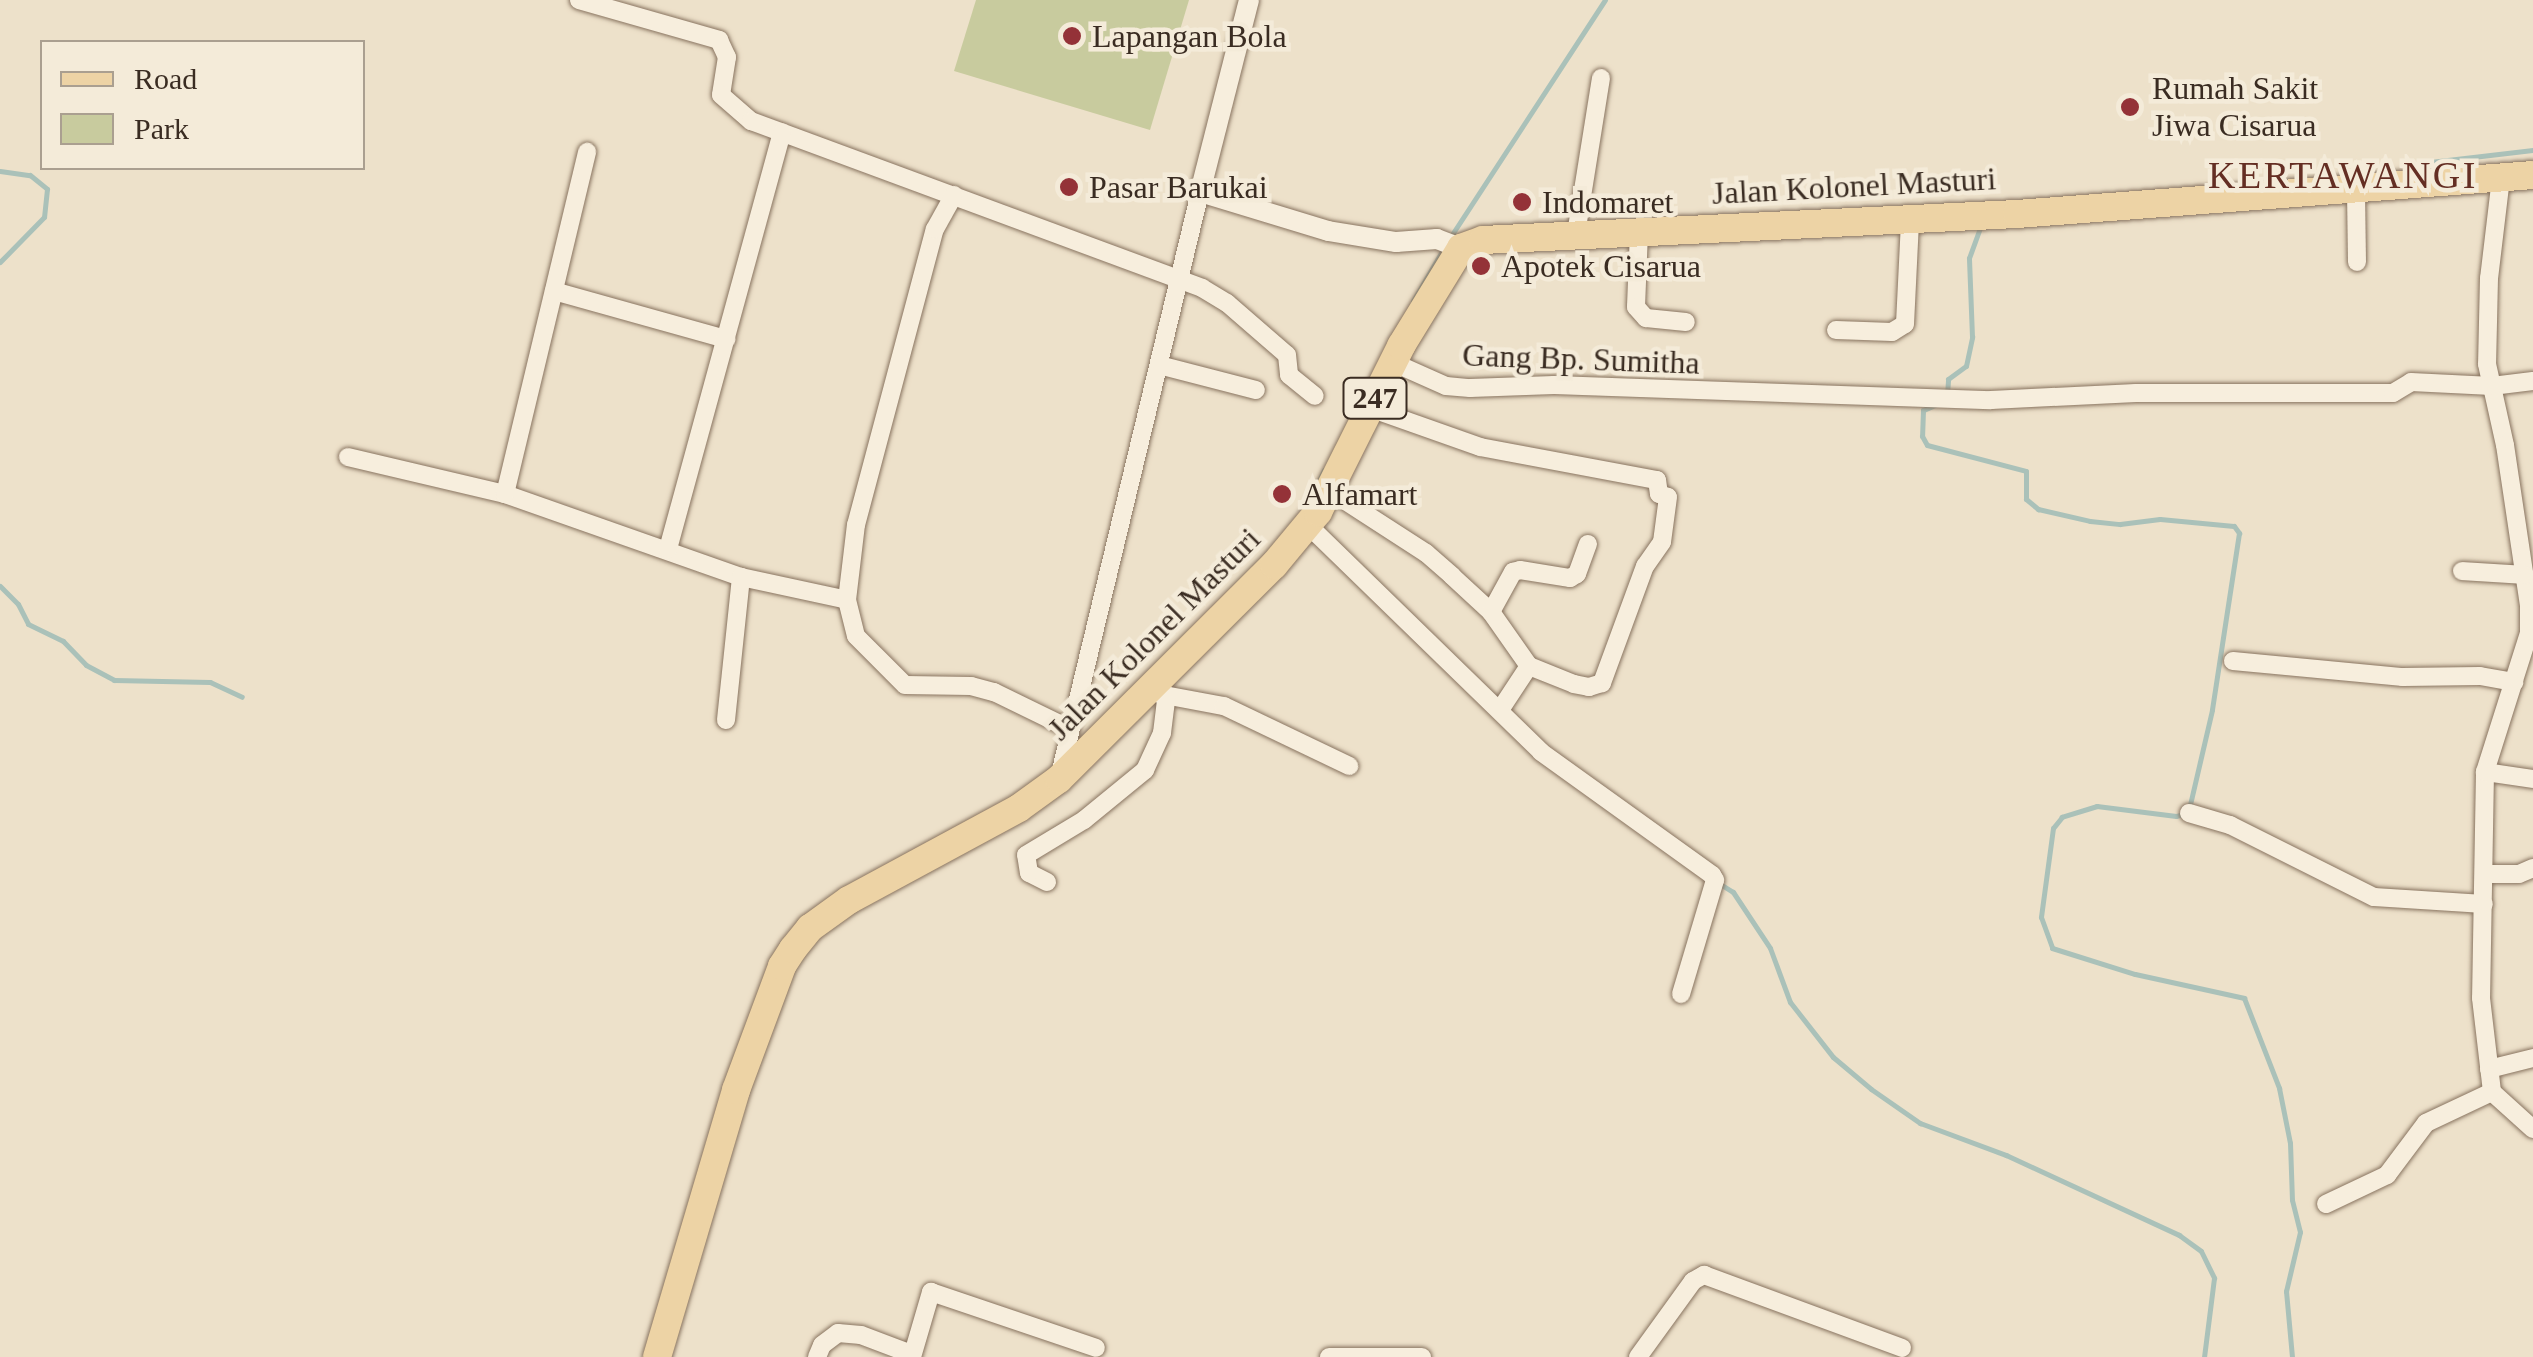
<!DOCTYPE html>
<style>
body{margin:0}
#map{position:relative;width:2533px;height:1357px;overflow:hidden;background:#ede1ca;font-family:"Times New Roman",serif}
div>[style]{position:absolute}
.green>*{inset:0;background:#c8cb9e}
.stream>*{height:5px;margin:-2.5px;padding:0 2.5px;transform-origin:2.5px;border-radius:2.5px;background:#aac1b9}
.roads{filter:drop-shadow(0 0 2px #88735f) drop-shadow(0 0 2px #88735f)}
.minor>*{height:18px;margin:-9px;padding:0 9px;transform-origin:9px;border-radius:9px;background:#f7eedd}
.tertiary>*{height:20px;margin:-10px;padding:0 10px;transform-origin:10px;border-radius:10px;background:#f7eedd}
.primary>*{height:28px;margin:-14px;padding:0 14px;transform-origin:14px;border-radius:14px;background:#edd3a5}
.dots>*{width:28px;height:28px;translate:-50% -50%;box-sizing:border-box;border:5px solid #f4ebd9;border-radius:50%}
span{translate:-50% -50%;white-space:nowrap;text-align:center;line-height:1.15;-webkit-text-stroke:9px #f4ebd9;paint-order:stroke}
.shield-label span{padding:2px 8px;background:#f4ebd9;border:2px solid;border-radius:8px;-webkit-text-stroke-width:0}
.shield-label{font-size:30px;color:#3a2c22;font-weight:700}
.poi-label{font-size:32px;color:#3a2c22}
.left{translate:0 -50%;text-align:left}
.street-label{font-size:32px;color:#3a2c22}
.quarter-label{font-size:38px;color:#642e23;letter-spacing:2.5px}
.legend{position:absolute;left:40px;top:40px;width:325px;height:130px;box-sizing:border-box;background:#f4ebd9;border:2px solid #aa9f90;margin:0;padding:12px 18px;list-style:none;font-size:30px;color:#3a2c22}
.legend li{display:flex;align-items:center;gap:20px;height:50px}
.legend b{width:50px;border:2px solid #aa9f90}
</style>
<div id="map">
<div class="green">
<i style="clip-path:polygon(976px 0,1189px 0,1150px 130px,954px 71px)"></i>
</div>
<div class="stream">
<i style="left:0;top:171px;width:30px;rotate:8deg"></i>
<i style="left:30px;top:175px;width:22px;rotate:39deg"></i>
<i style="left:47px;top:189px;width:28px;rotate:96deg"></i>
<i style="left:44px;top:217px;width:63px;rotate:134.4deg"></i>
<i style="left:2412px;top:174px;width:15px;rotate:-48deg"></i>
<i style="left:2422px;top:163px;width:112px;rotate:-6.7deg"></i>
<i style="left:1451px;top:236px;width:282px;rotate:-56.9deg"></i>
<i style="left:1413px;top:301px;width:64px;rotate:-59.8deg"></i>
<i style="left:1947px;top:395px;width:16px;rotate:-86deg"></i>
<i style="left:1948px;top:379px;width:22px;rotate:-36deg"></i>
<i style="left:1966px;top:366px;width:30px;rotate:-78deg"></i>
<i style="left:1972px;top:337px;width:79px;rotate:-92.2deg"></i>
<i style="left:1969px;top:258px;width:33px;rotate:-70deg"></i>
<i style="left:1935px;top:405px;width:13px;rotate:157deg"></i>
<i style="left:1923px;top:410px;width:26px;rotate:92deg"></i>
<i style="left:1922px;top:436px;width:10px;rotate:61deg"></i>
<i style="left:1927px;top:445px;width:102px;rotate:14.7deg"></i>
<i style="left:2026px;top:471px;width:28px;rotate:90deg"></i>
<i style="left:2026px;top:499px;width:16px;rotate:40deg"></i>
<i style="left:2038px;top:509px;width:53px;rotate:13deg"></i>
<i style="left:2090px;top:521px;width:30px;rotate:6deg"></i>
<i style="left:2120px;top:524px;width:40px;rotate:-7.1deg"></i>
<i style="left:2160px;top:519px;width:74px;rotate:5.4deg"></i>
<i style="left:2234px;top:526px;width:9px;rotate:54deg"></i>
<i style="left:2239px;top:533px;width:179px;rotate:98.7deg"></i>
<i style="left:2212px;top:710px;width:106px;rotate:103.1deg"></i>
<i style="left:2188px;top:813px;width:12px;rotate:166deg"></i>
<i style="left:2176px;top:816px;width:80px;rotate:-172.8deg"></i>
<i style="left:2097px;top:806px;width:37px;rotate:163deg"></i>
<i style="left:2062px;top:817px;width:14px;rotate:129deg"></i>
<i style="left:2053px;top:828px;width:90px;rotate:97.7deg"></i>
<i style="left:2041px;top:917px;width:33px;rotate:70deg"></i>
<i style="left:2052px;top:948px;width:87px;rotate:17.4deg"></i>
<i style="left:2135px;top:974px;width:112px;rotate:12.4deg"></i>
<i style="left:2244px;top:998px;width:97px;rotate:68.7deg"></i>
<i style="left:2279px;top:1088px;width:56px;rotate:78.7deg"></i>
<i style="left:2290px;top:1143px;width:57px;rotate:88deg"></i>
<i style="left:2292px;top:1200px;width:33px;rotate:76deg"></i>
<i style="left:2300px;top:1232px;width:61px;rotate:103.3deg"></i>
<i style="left:2286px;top:1291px;width:66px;rotate:84.8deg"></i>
<i style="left:1303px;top:514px;width:49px;rotate:-64.5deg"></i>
<i style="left:0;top:586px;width:25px;rotate:45deg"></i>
<i style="left:18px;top:604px;width:22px;rotate:63deg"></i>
<i style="left:28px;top:624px;width:39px;rotate:26deg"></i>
<i style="left:63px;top:641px;width:33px;rotate:46deg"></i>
<i style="left:86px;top:665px;width:32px;rotate:28deg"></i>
<i style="left:114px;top:680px;width:96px;rotate:1.2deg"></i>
<i style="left:210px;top:682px;width:35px;rotate:25deg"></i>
<i style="left:1717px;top:882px;width:19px;rotate:32deg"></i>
<i style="left:1733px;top:892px;width:67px;rotate:56.5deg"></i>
<i style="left:1770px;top:948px;width:58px;rotate:69.7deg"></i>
<i style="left:1790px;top:1002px;width:70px;rotate:52deg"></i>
<i style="left:1833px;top:1057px;width:50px;rotate:40.1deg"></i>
<i style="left:1871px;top:1089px;width:60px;rotate:34.8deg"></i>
<i style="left:1920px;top:1123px;width:92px;rotate:20.4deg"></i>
<i style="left:2006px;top:1155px;width:191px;rotate:24.8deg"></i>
<i style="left:2179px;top:1235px;width:27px;rotate:36deg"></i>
<i style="left:2201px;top:1251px;width:30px;rotate:64deg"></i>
<i style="left:2214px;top:1278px;width:80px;rotate:97.2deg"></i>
</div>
<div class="roads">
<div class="minor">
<i style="left:579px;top:0;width:146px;rotate:15.9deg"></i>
<i style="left:719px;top:40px;width:19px;rotate:65deg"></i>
<i style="left:727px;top:57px;width:38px;rotate:99deg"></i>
<i style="left:721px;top:95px;width:40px;rotate:41deg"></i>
<i style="left:751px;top:121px;width:481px;rotate:20.3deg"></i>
<i style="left:1202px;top:288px;width:29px;rotate:31deg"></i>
<i style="left:1227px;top:303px;width:79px;rotate:40.9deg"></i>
<i style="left:1287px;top:355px;width:20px;rotate:84deg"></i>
<i style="left:1289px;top:375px;width:33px;rotate:39deg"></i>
<i style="left:2501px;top:178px;width:101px;rotate:96.8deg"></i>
<i style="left:2489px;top:278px;width:86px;rotate:91.3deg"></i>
<i style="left:2487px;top:364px;width:83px;rotate:77.5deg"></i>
<i style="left:2505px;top:445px;width:163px;rotate:81.5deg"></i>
<i style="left:2529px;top:606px;width:27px;rotate:90deg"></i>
<i style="left:2529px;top:633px;width:146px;rotate:107.6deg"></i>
<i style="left:2485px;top:772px;width:226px;rotate:91deg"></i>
<i style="left:2481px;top:998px;width:95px;rotate:83.3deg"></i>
<i style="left:2492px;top:1092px;width:55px;rotate:42.1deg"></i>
<i style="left:2356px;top:191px;width:71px;rotate:89.2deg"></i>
<i style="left:1639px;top:232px;width:75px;rotate:92.3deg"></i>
<i style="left:1636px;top:307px;width:15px;rotate:48deg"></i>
<i style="left:1646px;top:318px;width:40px;rotate:5.7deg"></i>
<i style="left:1576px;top:234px;width:158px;rotate:-80.9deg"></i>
<i style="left:554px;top:291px;width:179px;rotate:15.6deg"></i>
<i style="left:1836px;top:330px;width:56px;rotate:2deg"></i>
<i style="left:1892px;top:332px;width:15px;rotate:-32deg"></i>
<i style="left:1905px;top:324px;width:104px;rotate:-87.2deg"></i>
<i style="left:1392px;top:362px;width:59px;rotate:24deg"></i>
<i style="left:1446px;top:386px;width:24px;rotate:5deg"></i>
<i style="left:1470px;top:388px;width:84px;rotate:-2deg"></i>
<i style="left:1554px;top:385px;width:437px;rotate:2deg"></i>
<i style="left:1991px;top:400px;width:145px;rotate:-2.8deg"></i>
<i style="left:2136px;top:393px;width:257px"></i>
<i style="left:2393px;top:393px;width:21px;rotate:-31deg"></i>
<i style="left:2411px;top:382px;width:81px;rotate:2.8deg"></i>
<i style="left:2492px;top:386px;width:41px;rotate:-7deg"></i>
<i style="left:1159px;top:365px;width:100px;rotate:14.5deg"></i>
<i style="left:1370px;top:408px;width:117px;rotate:19.5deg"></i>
<i style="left:1480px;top:447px;width:180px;rotate:10.6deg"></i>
<i style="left:1657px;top:480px;width:14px;rotate:82deg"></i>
<i style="left:1659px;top:494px;width:9px;rotate:18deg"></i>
<i style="left:1668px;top:497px;width:45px;rotate:97.6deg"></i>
<i style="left:1662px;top:542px;width:29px;rotate:125deg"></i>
<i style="left:1645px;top:566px;width:125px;rotate:110.2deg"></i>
<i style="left:1602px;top:683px;width:14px;rotate:163deg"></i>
<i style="left:1589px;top:687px;width:15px;rotate:-169deg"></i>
<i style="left:1574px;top:684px;width:48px;rotate:-158.2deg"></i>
<i style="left:1529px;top:666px;width:53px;rotate:123.4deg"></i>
<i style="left:348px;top:457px;width:161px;rotate:13.3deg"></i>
<i style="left:505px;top:494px;width:250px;rotate:19.4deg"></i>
<i style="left:741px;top:577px;width:108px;rotate:12.2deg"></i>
<i style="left:847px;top:600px;width:37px;rotate:76deg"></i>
<i style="left:856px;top:636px;width:69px;rotate:45deg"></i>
<i style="left:905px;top:685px;width:66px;rotate:0.9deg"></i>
<i style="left:971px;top:686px;width:24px;rotate:15deg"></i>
<i style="left:994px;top:692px;width:85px;rotate:26deg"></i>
<i style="left:1330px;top:491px;width:114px;rotate:32.9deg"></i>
<i style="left:1426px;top:553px;width:35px;rotate:41deg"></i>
<i style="left:1452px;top:576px;width:53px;rotate:42.7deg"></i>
<i style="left:1491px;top:612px;width:66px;rotate:54.9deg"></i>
<i style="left:505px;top:494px;width:352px;rotate:-76.5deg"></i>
<i style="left:1309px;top:526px;width:324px;rotate:44.2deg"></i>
<i style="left:1541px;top:752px;width:211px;rotate:35.7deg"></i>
<i style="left:1712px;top:875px;width:6px;rotate:59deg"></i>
<i style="left:1715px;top:880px;width:119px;rotate:106.6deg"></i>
<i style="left:668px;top:549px;width:432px;rotate:-74.7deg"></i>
<i style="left:2462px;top:571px;width:63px;rotate:3.6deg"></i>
<i style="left:847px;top:600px;width:76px;rotate:-83.2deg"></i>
<i style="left:856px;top:525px;width:306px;rotate:-75.1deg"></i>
<i style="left:935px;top:229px;width:39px;rotate:-61deg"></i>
<i style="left:1491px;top:612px;width:46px;rotate:-61.2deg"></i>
<i style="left:1513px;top:572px;width:7px;rotate:-16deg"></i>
<i style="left:1520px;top:570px;width:51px;rotate:9.1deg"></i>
<i style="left:1570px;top:578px;width:8px;rotate:-30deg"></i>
<i style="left:1577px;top:574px;width:32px;rotate:-70deg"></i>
<i style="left:2233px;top:661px;width:171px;rotate:5.4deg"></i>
<i style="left:2403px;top:677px;width:77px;rotate:-0.7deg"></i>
<i style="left:2480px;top:676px;width:35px;rotate:10deg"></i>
<i style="left:1159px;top:694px;width:66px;rotate:10.5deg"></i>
<i style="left:1224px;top:706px;width:139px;rotate:25.6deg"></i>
<i style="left:726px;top:720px;width:144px;rotate:-84deg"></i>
<i style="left:2485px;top:772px;width:49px;rotate:8.3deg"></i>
<i style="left:1060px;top:774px;width:599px;rotate:-76.47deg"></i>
<i style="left:2189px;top:813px;width:43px;rotate:16.3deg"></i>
<i style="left:2230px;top:825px;width:161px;rotate:26.6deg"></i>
<i style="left:2374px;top:897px;width:110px;rotate:3.6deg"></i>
<i style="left:2486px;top:874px;width:33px"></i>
<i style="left:2519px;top:874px;width:15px;rotate:-23deg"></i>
<i style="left:1047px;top:882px;width:20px;rotate:-153deg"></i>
<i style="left:1029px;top:873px;width:18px;rotate:-99deg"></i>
<i style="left:1026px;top:855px;width:68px;rotate:-31.1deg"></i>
<i style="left:1084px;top:820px;width:79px;rotate:-39.3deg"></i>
<i style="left:1145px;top:770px;width:41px;rotate:-65.3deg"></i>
<i style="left:1162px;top:733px;width:38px;rotate:-83deg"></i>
<i style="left:2489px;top:1069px;width:45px;rotate:-14deg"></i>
<i style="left:2326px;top:1204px;width:68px;rotate:-25.4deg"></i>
<i style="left:2387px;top:1175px;width:65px;rotate:-53.1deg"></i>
<i style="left:2426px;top:1123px;width:73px;rotate:-25.2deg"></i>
<i style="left:817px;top:1357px;width:13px;rotate:-67deg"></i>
<i style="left:822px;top:1345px;width:20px;rotate:-37deg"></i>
<i style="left:838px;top:1333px;width:23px;rotate:5deg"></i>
<i style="left:861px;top:1335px;width:48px;rotate:20.7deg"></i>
<i style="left:912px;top:1357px;width:68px;rotate:-73.7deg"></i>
<i style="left:931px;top:1292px;width:174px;rotate:18.7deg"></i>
<i style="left:1329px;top:1357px;width:93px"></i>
<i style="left:1638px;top:1357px;width:94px;rotate:-54.1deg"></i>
<i style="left:1693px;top:1281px;width:13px;rotate:-29deg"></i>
<i style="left:1704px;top:1275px;width:211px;rotate:20.2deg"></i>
</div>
<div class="tertiary">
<i style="left:1249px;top:0;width:198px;rotate:104.3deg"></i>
<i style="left:1200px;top:192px;width:134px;rotate:16.9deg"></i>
<i style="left:1328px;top:231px;width:69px;rotate:9.2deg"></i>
<i style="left:1396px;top:242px;width:41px;rotate:-4.2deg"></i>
<i style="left:1437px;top:239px;width:26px;rotate:21deg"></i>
</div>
<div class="primary">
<i style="left:657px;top:1357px;width:278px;rotate:-73.5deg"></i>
<i style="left:736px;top:1090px;width:132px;rotate:-69.6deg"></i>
<i style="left:782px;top:966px;width:20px;rotate:-57deg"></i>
<i style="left:793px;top:949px;width:27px;rotate:-51deg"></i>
<i style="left:810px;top:928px;width:48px;rotate:-35.7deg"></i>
<i style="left:849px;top:900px;width:193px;rotate:-28.4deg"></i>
<i style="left:1019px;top:808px;width:49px;rotate:-35.9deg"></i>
<i style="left:1059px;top:779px;width:303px;rotate:-44.9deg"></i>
<i style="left:1274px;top:565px;width:69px;rotate:-50.3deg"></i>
<i style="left:1318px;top:512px;width:186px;rotate:-63.4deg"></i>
<i style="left:1401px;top:346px;width:115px;rotate:-58.5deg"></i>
<i style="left:1461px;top:248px;width:23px;rotate:-20deg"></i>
<i style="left:1483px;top:240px;width:535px;rotate:-2.79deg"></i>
<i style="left:2017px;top:214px;width:517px;rotate:-4.32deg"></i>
</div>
</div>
<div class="dots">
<i style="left:1072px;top:36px;background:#943238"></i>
<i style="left:2130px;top:107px;background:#943238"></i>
<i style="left:1069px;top:187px;background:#943238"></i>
<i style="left:1522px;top:202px;background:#943238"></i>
<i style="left:1481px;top:266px;background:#943238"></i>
<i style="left:1282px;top:494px;background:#943238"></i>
</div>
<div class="shield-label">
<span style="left:1375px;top:398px">247</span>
</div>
<div class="poi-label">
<span class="left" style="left:1092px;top:36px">Lapangan Bola</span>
<span class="left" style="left:2152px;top:107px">Rumah Sakit<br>Jiwa Cisarua</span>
<span class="left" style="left:1089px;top:187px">Pasar Barukai</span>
<span class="left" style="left:1542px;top:202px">Indomaret</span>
<span class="left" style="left:1501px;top:266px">Apotek Cisarua</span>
<span class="left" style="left:1302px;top:494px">Alfamart</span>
</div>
<div class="street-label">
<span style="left:1854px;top:186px;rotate:-3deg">Jalan Kolonel Masturi</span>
<span style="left:1581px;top:359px;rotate:2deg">Gang Bp. Sumitha</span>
<span style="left:1154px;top:634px;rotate:-45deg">Jalan Kolonel Masturi</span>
</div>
<div class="quarter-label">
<span style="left:2343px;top:176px">KERTAWANGI</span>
</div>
<ul class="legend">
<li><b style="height:12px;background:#edd3a5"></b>Road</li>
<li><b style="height:28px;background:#c8cb9e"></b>Park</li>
</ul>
</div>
